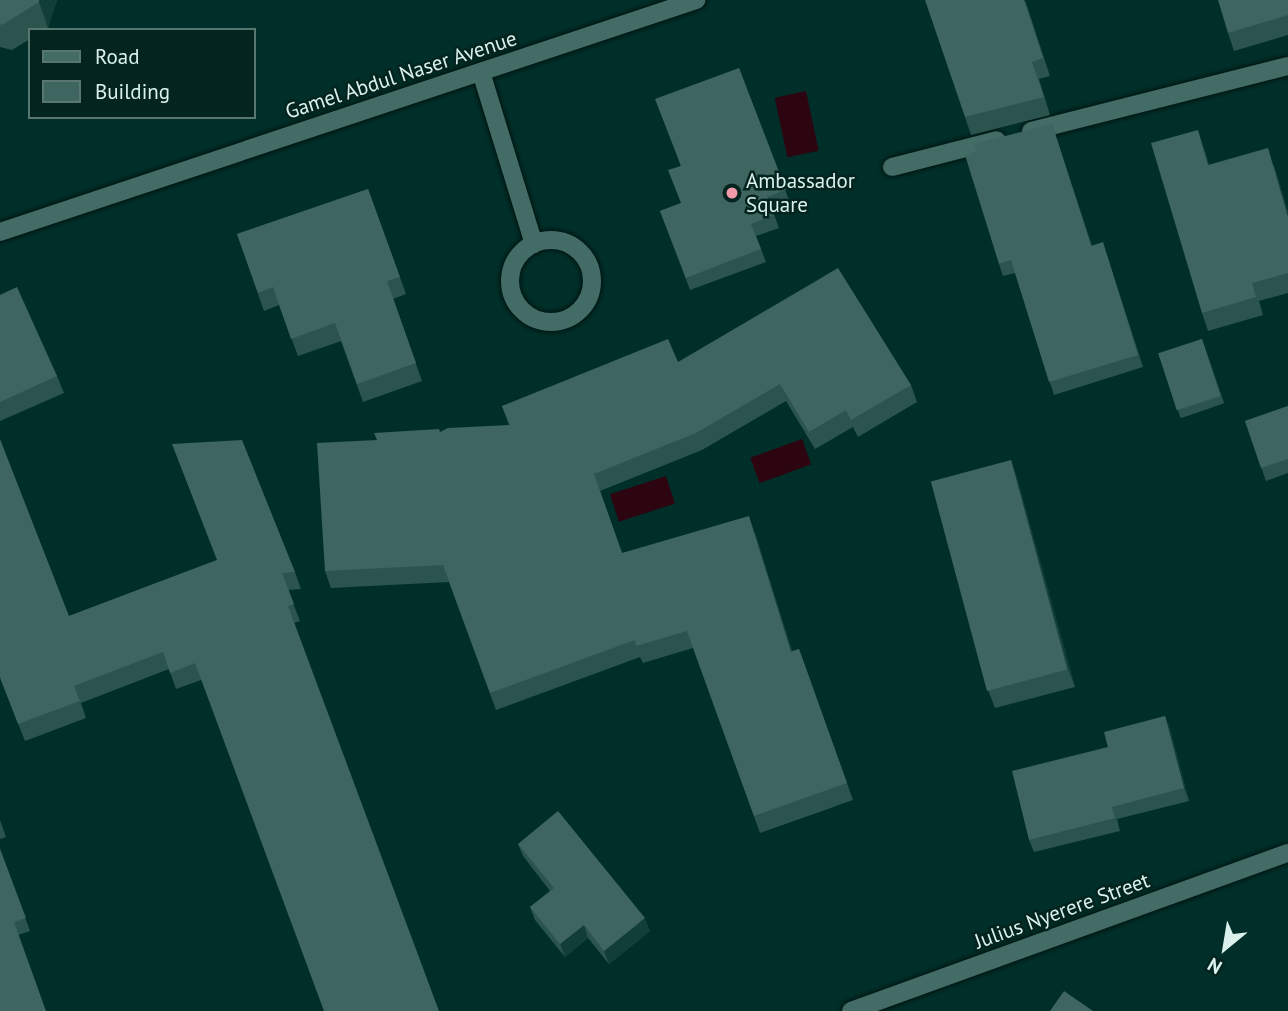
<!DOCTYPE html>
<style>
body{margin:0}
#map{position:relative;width:1288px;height:1011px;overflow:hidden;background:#002f29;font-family:"PT Sans",sans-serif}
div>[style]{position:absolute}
.water>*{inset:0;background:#2c0510;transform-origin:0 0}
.roads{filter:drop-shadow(0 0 2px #011511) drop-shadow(0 0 2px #011511)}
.service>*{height:18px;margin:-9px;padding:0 9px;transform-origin:9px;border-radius:9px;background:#426c65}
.minor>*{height:18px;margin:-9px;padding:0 9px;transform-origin:9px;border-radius:9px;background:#426c65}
.minor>.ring{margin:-9px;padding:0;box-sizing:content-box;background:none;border:18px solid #426c65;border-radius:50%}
.wall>*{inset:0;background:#2b544e;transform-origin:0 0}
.shaded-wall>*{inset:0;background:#123e38}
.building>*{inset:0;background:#3e655f;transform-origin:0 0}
.dots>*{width:19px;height:19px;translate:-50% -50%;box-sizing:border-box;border:4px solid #03241f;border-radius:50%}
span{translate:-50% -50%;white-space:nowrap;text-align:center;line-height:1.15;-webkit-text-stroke:5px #03241f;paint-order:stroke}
.street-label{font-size:21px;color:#dbf1ec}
.poi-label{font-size:21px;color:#dbf1ec}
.left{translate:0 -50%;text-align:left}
.legend{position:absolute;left:28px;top:28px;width:228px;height:91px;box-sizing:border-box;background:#03241f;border:2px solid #597671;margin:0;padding:9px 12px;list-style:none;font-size:21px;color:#dbf1ec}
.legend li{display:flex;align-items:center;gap:14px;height:35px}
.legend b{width:35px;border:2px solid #597671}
.north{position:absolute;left:1190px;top:913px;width:70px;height:70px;-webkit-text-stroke:5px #03241f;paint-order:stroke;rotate:210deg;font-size:19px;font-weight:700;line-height:28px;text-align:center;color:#dbf1ec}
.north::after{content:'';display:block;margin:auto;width:24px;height:32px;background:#dbf1ec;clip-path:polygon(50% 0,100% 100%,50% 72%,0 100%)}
</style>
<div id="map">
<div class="water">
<i style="left:806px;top:91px;width:61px;height:32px;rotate:78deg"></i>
<i style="left:802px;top:439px;width:27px;height:55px;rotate:70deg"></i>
<i style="left:666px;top:476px;width:29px;height:59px;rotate:72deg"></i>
</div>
<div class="roads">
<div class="service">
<i style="left:1031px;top:131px;width:265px;rotate:-14.2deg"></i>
<i style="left:892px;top:167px;width:108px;rotate:-14.4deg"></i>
</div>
<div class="minor">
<i style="left:481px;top:72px;width:180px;rotate:72.9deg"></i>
<i style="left:0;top:232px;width:734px;rotate:-18.43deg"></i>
<i class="ring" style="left:510px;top:240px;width:64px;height:64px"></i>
<i style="left:851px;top:1011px;width:465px;rotate:-19.9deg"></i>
</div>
</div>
<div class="wall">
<i style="clip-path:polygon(0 0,57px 0,48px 28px,45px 30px,30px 30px,30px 39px,12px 50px,0 47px)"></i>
<i style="clip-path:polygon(1025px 0,1050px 76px,1039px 79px,1050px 115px,971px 135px,965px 117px)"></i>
<i style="clip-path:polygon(1288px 0,1288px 35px,1234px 51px,1228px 33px)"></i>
<i style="clip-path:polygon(739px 68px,790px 203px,772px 209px,779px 228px,756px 236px,766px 262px,690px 290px,660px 211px,681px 203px,680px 166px)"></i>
<i style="clip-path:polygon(1052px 124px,1092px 246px,1107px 255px,1143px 367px,1054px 395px,1015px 273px,1003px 276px,999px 264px)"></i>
<i style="clip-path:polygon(1204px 148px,1209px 165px,1274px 166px,1288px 212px,1288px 293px,1259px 301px,1263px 315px,1208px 331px,1202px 313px)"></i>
<i style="clip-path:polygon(368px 189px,406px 294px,393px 299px,422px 381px,363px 402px,341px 341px,298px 356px,279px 305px,264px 311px,237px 234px)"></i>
<i style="clip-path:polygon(0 295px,57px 376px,64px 393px,0 421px)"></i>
<i style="left:1202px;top:339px;width:68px;height:46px;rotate:71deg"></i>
<i style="clip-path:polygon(678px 362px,911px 385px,917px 402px,858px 437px,853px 427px,815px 449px,786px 401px,702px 450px,600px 491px,622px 553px,755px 533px,792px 651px,799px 649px,853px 800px,760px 833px,693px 648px,643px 663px,640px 657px,496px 710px,449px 582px,331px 588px,325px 571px,377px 440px,509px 425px,502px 406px)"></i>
<i style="clip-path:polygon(1288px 406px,1288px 473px,1266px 481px,1245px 421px)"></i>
<i style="clip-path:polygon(1011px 460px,1017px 478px,1075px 687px,995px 708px,988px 690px)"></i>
<i style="clip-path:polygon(217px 560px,295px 572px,301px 589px,288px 590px,300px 621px,294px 623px,201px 680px,176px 689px,169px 669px,81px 703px,86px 718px,25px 741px,0 678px,69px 616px)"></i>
<i style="clip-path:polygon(1165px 716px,1170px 729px,1189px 801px,1117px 819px,1120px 831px,1034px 852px,1029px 840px,1108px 747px)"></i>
<i style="clip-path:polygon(0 820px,6px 837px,0 839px)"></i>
<i style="clip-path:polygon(518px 844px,650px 931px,609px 964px,588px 938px,565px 957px,535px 920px,530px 907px,550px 891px,523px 856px)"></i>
<i style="clip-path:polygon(0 849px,30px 931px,18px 935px,0 1011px)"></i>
</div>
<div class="shaded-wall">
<i style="clip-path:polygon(39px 0,57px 0,48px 28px,39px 2px)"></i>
<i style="clip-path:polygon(1198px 130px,1204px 148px,1214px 183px,1208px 165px)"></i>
<i style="clip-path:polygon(1268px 148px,1288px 212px,1288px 217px)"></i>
<i style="clip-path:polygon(1011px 460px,1017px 478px,1075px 687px,1068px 669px)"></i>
<i style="clip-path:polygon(749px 516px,755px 533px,797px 669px,791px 652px)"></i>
<i style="clip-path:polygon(1165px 716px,1170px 729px,1189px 801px,1184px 788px)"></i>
<i style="clip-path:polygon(645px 918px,650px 931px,609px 964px,604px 951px)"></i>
<i style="clip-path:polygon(584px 925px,588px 938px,565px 957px,560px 944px)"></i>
</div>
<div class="building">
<i style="clip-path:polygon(0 0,39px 0,39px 2px,2px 25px,0 24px)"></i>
<i style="clip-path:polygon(925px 0,1024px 0,1043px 58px,1032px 62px,1044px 97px,965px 117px)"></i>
<i style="clip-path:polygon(1218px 0,1288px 0,1288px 15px,1228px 33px)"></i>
<i style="clip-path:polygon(739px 68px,786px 190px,767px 197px,774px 215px,751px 224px,761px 249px,686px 278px,660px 211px,681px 203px,668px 170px,681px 166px,655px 99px)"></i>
<i style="clip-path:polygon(1052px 124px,1091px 246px,1103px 242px,1138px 355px,1049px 382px,1011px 260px,999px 264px,965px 155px,977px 151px,974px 144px)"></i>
<i style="clip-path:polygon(1198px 130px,1208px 165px,1268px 148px,1288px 217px,1288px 273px,1252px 283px,1256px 297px,1202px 313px,1151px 143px)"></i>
<i style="clip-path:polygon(368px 189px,400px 277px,387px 281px,416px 363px,357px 384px,335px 323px,291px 339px,273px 287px,258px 293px,237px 234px)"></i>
<i style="clip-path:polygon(838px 268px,911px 385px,851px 420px,846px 410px,809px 432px,780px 384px,696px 433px,594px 474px,622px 553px,749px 516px,791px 652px,799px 649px,847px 783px,754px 816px,687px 631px,636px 646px,635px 640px,490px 693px,443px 565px,325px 571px,317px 443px,377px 440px,374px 433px,439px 429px,440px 432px,448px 428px,510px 425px,502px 406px,668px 339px,678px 362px)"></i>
<i style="clip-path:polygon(17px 287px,57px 376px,0 402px,0 295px)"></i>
<i style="left:1202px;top:339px;width:60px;height:46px;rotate:72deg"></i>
<i style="clip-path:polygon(1288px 406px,1288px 459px,1261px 468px,1245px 421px)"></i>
<i style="clip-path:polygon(0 439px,69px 616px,217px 560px,172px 444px,242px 440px,295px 572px,282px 573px,294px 604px,288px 606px,439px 1011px,324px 1011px,195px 663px,170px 673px,163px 652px,74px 686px,80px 701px,18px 724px,0 677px)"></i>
<i style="left:1011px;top:460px;width:217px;height:83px;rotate:75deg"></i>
<i style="clip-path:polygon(1165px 716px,1184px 788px,1112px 807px,1115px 818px,1029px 840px,1012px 771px,1108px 747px,1104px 732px)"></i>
<i style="clip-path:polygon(558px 811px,645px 918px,604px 951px,584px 925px,560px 944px,530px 907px,554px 888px,518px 844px)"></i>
<i style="clip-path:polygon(0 849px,26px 918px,14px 922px,46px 1011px,0 1011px)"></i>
<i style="clip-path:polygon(1064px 991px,1093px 1011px,1050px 1011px)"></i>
</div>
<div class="dots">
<i style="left:732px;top:193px;background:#f39aaa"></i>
</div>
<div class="street-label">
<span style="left:401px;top:75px;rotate:-18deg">Gamel Abdul Naser Avenue</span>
<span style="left:1062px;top:911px;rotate:-20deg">Julius Nyerere Street</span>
</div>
<div class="poi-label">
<span class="left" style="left:746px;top:193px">Ambassador<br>Square</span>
</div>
<ul class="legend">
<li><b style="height:9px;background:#426c65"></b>Road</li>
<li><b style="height:19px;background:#3e655f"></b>Building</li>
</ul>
<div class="north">N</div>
</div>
